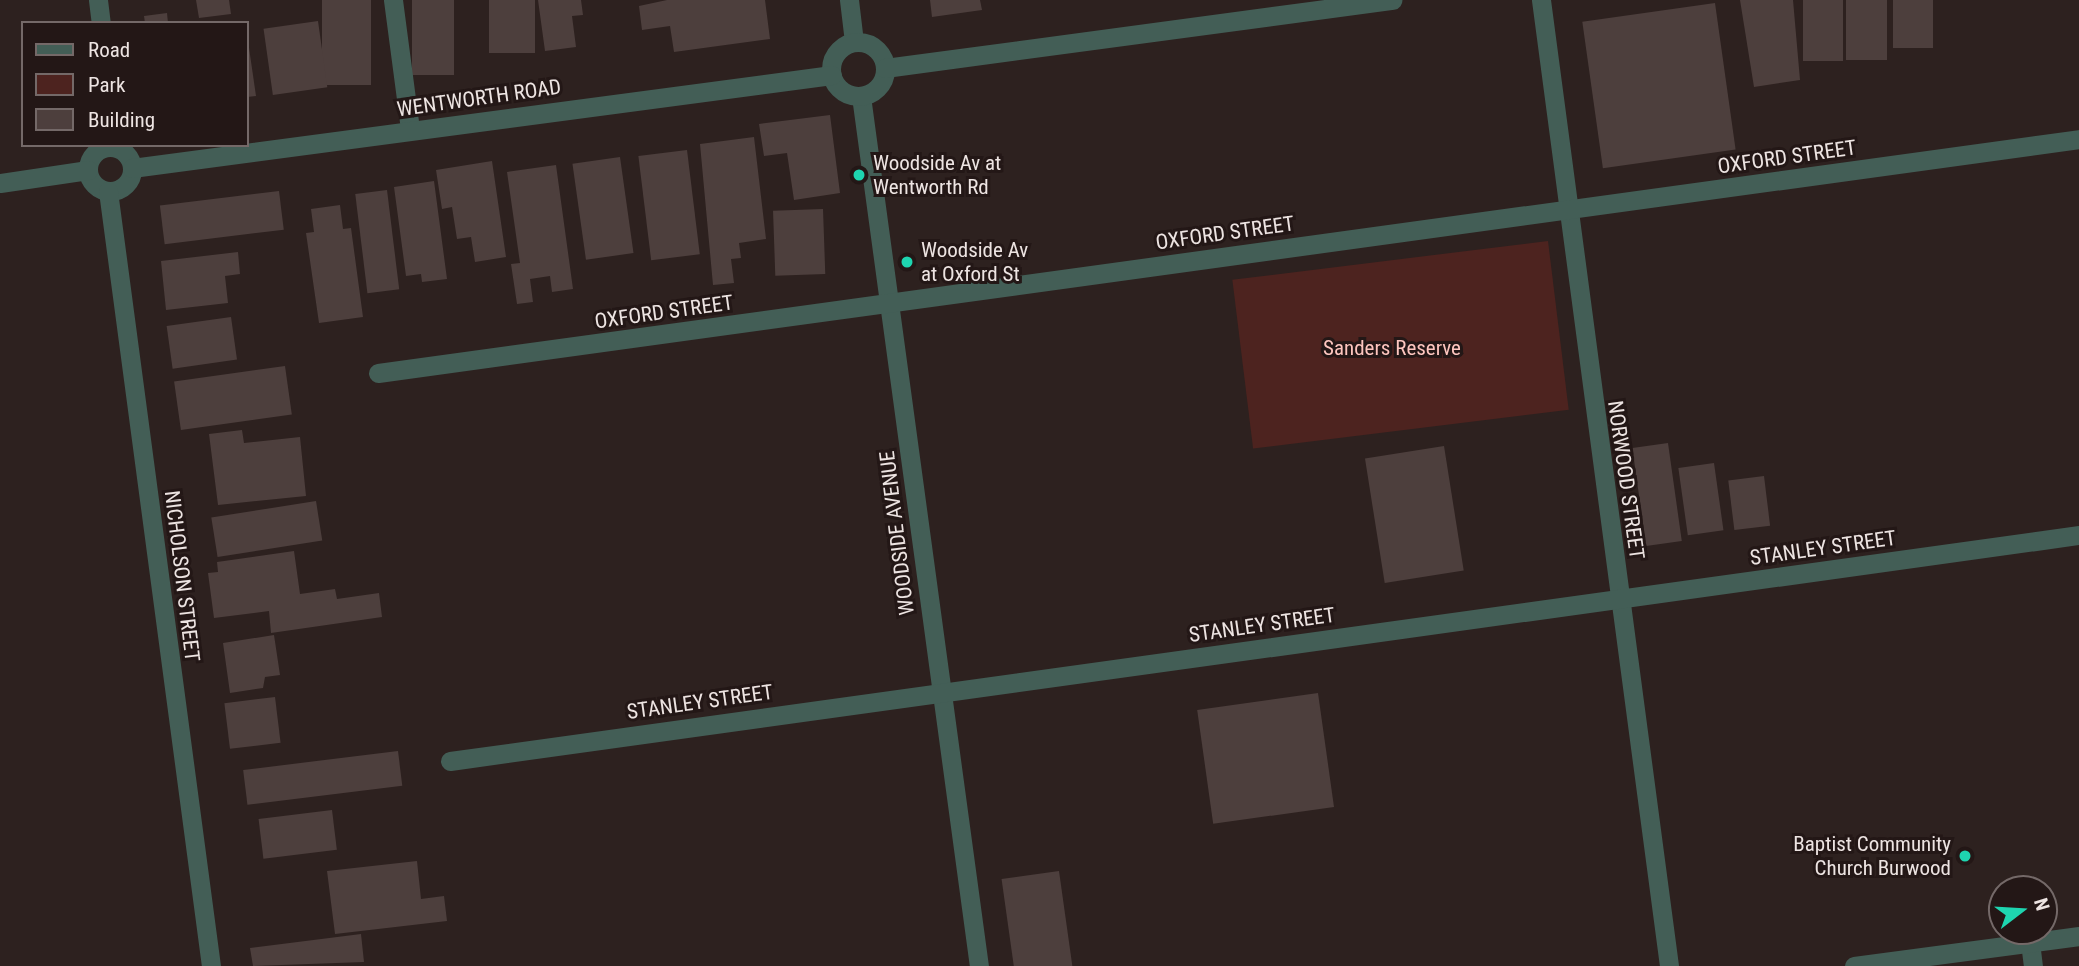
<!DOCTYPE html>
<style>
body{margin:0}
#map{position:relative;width:2079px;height:966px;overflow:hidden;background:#2d211f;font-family:"Roboto Condensed",sans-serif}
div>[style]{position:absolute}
.green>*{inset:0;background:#4d231f;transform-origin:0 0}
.building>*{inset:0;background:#4d3f3d;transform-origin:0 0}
.minor>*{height:19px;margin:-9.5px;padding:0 9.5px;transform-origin:9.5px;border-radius:9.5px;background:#435e56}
.tertiary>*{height:19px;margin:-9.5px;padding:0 9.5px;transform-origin:9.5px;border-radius:9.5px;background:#435e56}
.tertiary>.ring{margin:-9.5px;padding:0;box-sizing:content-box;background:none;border:19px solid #435e56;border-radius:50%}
.dots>*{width:19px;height:19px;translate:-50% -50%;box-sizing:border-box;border:4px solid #231716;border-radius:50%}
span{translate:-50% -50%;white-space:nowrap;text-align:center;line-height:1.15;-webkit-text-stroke:6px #231716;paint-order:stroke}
.street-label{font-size:21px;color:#ede4e2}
.poi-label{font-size:21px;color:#ede4e2}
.left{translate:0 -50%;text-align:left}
.right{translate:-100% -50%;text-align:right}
.park-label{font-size:21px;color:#fec6bf}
.legend{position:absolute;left:21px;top:21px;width:228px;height:126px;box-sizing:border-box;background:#231716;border:2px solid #746968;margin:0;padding:9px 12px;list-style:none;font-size:21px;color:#ede4e2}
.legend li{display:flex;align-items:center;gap:14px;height:35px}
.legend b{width:35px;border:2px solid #746968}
.north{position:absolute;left:1988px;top:875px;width:70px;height:70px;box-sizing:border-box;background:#231716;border:2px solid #746968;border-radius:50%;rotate:73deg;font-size:19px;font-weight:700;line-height:28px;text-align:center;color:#ede4e2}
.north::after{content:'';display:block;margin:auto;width:24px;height:32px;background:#1ed5b0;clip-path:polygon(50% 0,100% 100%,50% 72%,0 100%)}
</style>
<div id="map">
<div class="green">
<i style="left:1548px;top:241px;width:170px;height:318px;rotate:83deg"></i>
</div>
<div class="building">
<i style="clip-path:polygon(196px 0,229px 0,231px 14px,199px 18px)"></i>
<i style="left:322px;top:0;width:49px;height:85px"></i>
<i style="left:412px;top:0;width:42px;height:75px"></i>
<i style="left:489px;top:0;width:46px;height:53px"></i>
<i style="clip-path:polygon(538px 0,581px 0,583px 15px,572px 16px,576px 47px,545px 51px)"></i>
<i style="clip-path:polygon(667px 0,765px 0,770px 39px,674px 52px,670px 26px,642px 30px,639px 6px)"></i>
<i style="clip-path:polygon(930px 0,980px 0,982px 10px,932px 17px)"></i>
<i style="clip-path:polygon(1740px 0,1793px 0,1800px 80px,1754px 87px)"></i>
<i style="left:1803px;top:0;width:40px;height:61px"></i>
<i style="left:1846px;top:0;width:41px;height:60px"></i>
<i style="left:1893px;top:0;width:40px;height:48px"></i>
<i style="left:1715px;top:3px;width:148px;height:134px;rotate:82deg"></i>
<i style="clip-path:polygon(167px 13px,168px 23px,145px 23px,144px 16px)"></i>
<i style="left:318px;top:21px;width:67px;height:55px;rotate:82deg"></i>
<i style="clip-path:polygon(247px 34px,256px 96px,247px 97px)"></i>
<i style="clip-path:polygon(830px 115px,840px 193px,794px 200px,787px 153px,764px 156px,759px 124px)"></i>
<i style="clip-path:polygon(754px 137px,766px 239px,739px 243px,741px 258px,731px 259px,734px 283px,713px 285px,700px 144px)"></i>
<i style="left:687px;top:150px;width:105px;height:49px;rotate:83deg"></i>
<i style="left:620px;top:157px;width:97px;height:48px;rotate:82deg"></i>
<i style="clip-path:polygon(492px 161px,506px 257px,475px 262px,471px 237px,457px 239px,452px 207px,442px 209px,436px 170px)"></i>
<i style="clip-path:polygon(556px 165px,573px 289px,552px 292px,550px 276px,530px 279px,533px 302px,517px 304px,511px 264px,520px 263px,507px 172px)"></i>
<i style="clip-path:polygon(434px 181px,447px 279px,422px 282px,421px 274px,406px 276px,394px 187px)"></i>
<i style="left:387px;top:190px;width:100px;height:32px;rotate:83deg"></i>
<i style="left:279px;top:191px;width:39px;height:120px;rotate:83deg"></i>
<i style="clip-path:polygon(340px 205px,343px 229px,351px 228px,363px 317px,319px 323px,306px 233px,314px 232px,311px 209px)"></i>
<i style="left:823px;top:209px;width:65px;height:50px;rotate:88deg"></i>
<i style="clip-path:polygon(238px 252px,240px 274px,225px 276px,228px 303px,166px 310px,161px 261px)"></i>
<i style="left:231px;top:317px;width:43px;height:65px;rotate:82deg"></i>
<i style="left:285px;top:366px;width:49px;height:112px;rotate:82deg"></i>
<i style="clip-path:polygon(242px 430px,244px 443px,300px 437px,306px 496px,218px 505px,209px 434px)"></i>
<i style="left:1668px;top:443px;width:99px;height:36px;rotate:82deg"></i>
<i style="left:1444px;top:446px;width:126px;height:80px;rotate:81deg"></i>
<i style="left:1714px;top:463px;width:68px;height:36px;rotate:82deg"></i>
<i style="left:1764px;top:476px;width:50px;height:36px;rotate:83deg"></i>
<i style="left:316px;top:501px;width:40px;height:106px;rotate:81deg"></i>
<i style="clip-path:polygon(294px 551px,300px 594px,335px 589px,337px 599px,379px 593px,382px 617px,271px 633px,269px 611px,214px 618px,208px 573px,218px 572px,217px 562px)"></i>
<i style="clip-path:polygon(274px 635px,280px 675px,265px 677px,263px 688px,230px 693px,223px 643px)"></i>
<i style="left:1318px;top:693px;width:115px;height:122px;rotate:82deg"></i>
<i style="left:275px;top:697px;width:46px;height:51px;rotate:83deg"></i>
<i style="left:398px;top:751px;width:35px;height:156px;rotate:83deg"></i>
<i style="left:332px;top:810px;width:40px;height:74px;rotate:83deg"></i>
<i style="clip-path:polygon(417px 861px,421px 899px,444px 896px,447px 921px,335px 934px,327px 871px)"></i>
<i style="left:1059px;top:871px;width:96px;height:58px;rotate:82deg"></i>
<i style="clip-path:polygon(361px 934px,364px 962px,253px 966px,250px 948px)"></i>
</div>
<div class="minor">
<i style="left:393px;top:0;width:131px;rotate:82.5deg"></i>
<i style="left:849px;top:0;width:42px;rotate:83.2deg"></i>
<i style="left:1541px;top:0;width:974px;rotate:82.45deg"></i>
<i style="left:861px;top:96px;width:878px;rotate:82.28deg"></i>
<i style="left:378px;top:373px;width:1717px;rotate:-7.83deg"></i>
<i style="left:450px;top:761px;width:1645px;rotate:-7.9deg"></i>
<i style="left:2030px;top:942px;width:24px;rotate:83deg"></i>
<i style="left:1854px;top:966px;width:227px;rotate:-7.6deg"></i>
</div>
<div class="tertiary">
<i style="left:98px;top:0;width:23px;rotate:83deg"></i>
<i class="ring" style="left:831px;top:42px;width:35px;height:35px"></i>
<i style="left:885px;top:68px;width:512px;rotate:-7.64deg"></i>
<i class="ring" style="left:88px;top:147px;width:25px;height:25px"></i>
<i style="left:132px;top:168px;width:706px;rotate:-7.57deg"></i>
<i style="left:0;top:183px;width:89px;rotate:-8.4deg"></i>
<i style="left:108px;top:191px;width:782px;rotate:82.43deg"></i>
</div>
<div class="dots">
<i style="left:859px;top:175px;background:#1ed5b0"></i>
<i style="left:907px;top:262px;background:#1ed5b0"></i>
<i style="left:1965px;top:856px;background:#1ed5b0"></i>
</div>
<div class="street-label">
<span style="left:479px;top:98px;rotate:-8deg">WENTWORTH ROAD</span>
<span style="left:1787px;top:157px;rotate:-8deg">OXFORD STREET</span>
<span style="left:1225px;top:233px;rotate:-8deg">OXFORD STREET</span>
<span style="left:664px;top:312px;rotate:-8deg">OXFORD STREET</span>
<span style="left:1626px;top:480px;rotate:82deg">NORWOOD STREET</span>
<span style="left:897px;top:533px;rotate:-97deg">WOODSIDE AVENUE</span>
<span style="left:1823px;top:548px;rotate:-8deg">STANLEY STREET</span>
<span style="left:182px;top:576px;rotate:83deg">NICHOLSON STREET</span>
<span style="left:1262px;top:625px;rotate:-8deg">STANLEY STREET</span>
<span style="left:700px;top:702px;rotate:-8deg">STANLEY STREET</span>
</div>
<div class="poi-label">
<span class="left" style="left:873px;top:175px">Woodside Av at<br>Wentworth Rd</span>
<span class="left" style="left:921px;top:262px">Woodside Av<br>at Oxford St</span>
<span class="right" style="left:1951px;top:856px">Baptist Community<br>Church Burwood</span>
</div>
<div class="park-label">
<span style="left:1392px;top:348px">Sanders Reserve</span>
</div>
<ul class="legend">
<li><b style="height:9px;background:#435e56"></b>Road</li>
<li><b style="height:19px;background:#4d231f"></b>Park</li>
<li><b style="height:19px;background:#4d3f3d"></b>Building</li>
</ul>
<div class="north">N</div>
</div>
